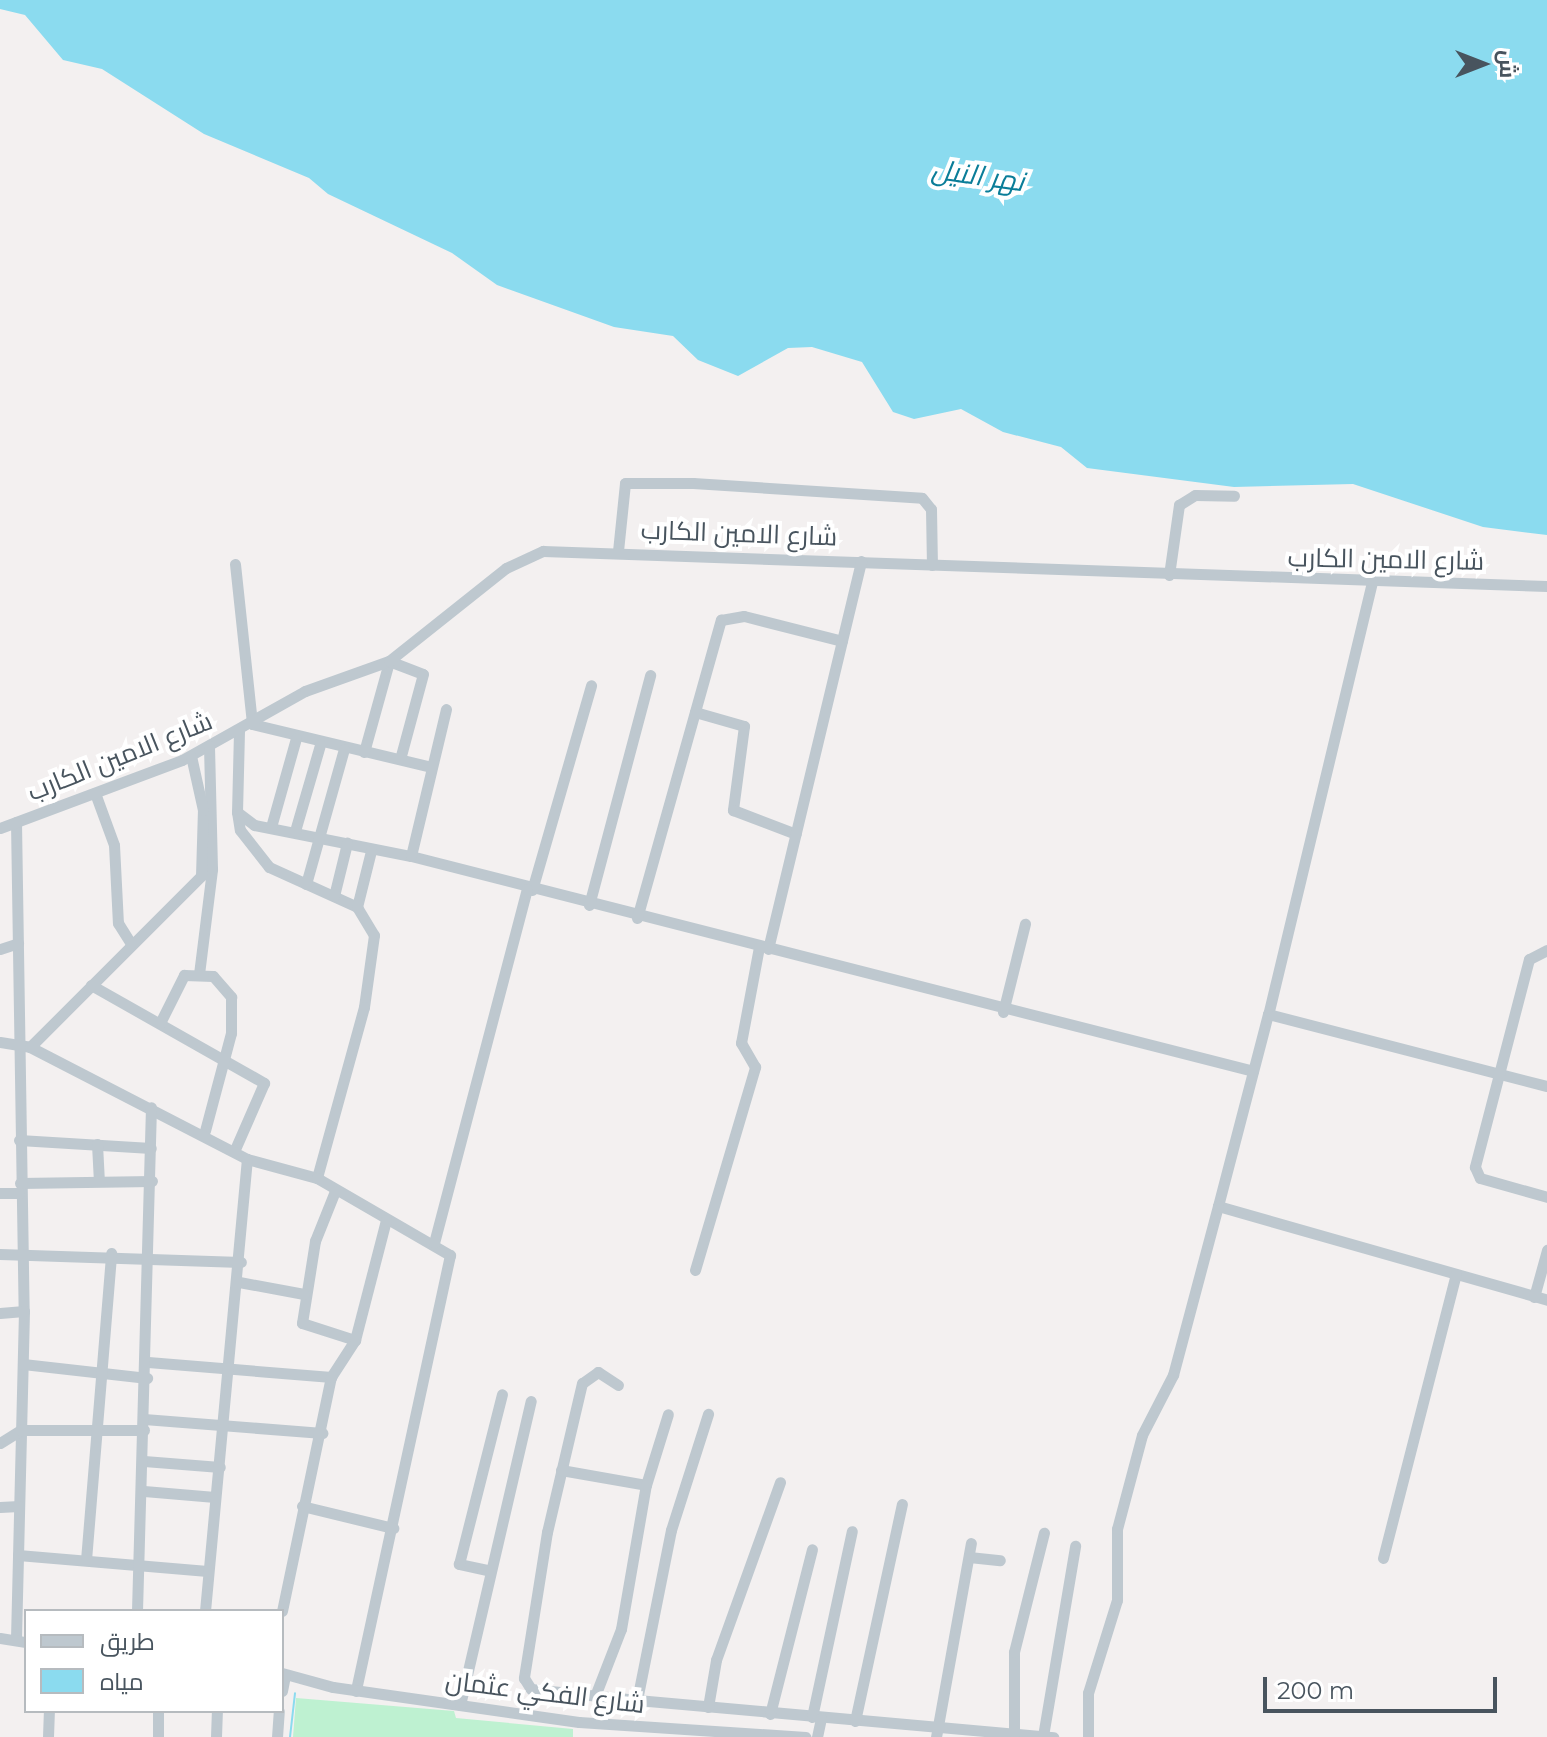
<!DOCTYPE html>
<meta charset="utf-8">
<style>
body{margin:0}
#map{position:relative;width:1547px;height:1737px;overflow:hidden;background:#f3f0f0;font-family:Montserrat,Cairo,sans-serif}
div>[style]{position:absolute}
.green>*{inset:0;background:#bef1d1}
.water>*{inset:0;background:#8bdbef}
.stream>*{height:2px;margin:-1px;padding:0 1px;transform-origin:1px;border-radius:1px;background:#8bdbef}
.minor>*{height:11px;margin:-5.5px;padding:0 5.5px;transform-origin:5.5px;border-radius:5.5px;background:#bec8cf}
span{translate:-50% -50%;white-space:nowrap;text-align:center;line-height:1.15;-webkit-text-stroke:8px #fff;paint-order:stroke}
.street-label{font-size:26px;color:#48545e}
.water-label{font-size:28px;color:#0a7d98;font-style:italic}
.legend{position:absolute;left:24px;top:1609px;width:260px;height:104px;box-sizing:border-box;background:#fff;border:2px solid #b6bbbf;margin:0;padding:10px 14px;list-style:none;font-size:24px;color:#48545e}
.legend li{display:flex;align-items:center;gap:16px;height:40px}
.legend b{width:40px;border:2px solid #b6bbbf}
.north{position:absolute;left:1443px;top:24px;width:80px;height:80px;-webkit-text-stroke:6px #fff;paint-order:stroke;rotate:90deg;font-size:22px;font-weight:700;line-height:32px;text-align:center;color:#48545e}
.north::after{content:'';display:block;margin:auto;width:28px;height:36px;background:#48545e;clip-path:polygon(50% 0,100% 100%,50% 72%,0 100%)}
.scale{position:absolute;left:1263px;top:1677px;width:234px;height:36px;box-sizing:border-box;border:4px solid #48545e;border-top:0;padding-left:10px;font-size:24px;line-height:28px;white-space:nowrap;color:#48545e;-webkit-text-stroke:6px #fff;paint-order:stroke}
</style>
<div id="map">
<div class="green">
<i style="clip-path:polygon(296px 1698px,454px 1711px,456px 1718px,573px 1729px,573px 1737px,293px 1737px)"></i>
</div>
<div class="water">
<i style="clip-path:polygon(0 0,1547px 0,1547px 535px,1483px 527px,1353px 484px,1234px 487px,1087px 468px,1061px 447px,1003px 432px,961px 409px,914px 419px,893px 412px,862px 362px,812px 347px,788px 348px,738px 376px,698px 360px,673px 336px,614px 327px,497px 285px,452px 253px,328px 194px,309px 178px,204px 134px,102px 69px,63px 60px,25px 15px,0 9px)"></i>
</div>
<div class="stream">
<i style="left:290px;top:1737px;width:44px;rotate:-83.5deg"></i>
</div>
<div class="minor">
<i style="left:618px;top:551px;width:68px;rotate:-84.1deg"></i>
<i style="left:625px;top:483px;width:68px"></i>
<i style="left:693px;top:483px;width:229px;rotate:3.7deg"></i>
<i style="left:922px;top:498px;width:14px;rotate:51deg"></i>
<i style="left:931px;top:509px;width:56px;rotate:89deg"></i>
<i style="left:235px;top:564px;width:161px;rotate:83.9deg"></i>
<i style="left:252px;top:724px;width:184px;rotate:13.5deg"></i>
<i style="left:1169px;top:575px;width:71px;rotate:-81.9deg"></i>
<i style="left:1179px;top:505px;width:19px;rotate:-32deg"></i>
<i style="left:1195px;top:495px;width:39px;rotate:1deg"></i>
<i style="left:1372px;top:582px;width:444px;rotate:103.5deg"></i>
<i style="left:1268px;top:1014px;width:288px;rotate:14.5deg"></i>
<i style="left:389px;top:661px;width:36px;rotate:21deg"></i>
<i style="left:423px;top:674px;width:88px;rotate:105.1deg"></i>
<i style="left:695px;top:712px;width:51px;rotate:15.9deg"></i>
<i style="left:744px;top:726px;width:85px;rotate:97.5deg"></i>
<i style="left:733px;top:810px;width:67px;rotate:20.9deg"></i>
<i style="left:239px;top:731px;width:81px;rotate:91.4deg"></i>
<i style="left:237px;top:812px;width:21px;rotate:37deg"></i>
<i style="left:254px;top:825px;width:160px;rotate:11.2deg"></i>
<i style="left:411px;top:856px;width:869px;rotate:14.32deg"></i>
<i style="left:364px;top:752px;width:93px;rotate:-74.5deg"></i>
<i style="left:95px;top:793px;width:55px;rotate:69.9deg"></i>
<i style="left:114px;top:845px;width:78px;rotate:87.1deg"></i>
<i style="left:118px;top:923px;width:25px;rotate:58deg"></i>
<i style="left:237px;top:812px;width:18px;rotate:81deg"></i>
<i style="left:240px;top:830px;width:47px;rotate:51.9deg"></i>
<i style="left:269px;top:867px;width:97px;rotate:24.4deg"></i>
<i style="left:357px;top:907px;width:33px;rotate:59deg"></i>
<i style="left:374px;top:935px;width:73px;rotate:97.9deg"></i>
<i style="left:364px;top:1007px;width:177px;rotate:105.4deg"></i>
<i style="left:16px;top:822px;width:489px;rotate:89.1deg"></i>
<i style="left:24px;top:1311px;width:329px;rotate:91.4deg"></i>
<i style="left:271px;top:827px;width:92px;rotate:-74.3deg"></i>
<i style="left:0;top:828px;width:194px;rotate:-20.5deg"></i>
<i style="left:182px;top:760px;width:141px;rotate:-29.3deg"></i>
<i style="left:305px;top:691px;width:89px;rotate:-19.7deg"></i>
<i style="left:389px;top:661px;width:149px;rotate:-38.5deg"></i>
<i style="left:506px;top:568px;width:41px;rotate:-24.7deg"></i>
<i style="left:543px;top:551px;width:1005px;rotate:2deg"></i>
<i style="left:295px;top:831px;width:90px;rotate:-73.8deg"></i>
<i style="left:411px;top:856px;width:151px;rotate:-76.6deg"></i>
<i style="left:306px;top:884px;width:140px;rotate:-74.3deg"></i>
<i style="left:532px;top:890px;width:213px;rotate:-73.9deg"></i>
<i style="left:334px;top:896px;width:55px;rotate:-76.2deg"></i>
<i style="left:589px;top:905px;width:238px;rotate:-75.1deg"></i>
<i style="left:357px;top:907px;width:58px;rotate:-76deg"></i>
<i style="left:637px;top:918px;width:310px;rotate:-74.3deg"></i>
<i style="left:721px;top:620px;width:23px;rotate:-10deg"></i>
<i style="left:744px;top:616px;width:101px;rotate:14.3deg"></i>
<i style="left:0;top:949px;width:19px;rotate:-18deg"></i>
<i style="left:768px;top:949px;width:399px;rotate:-76.5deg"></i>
<i style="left:1547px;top:950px;width:20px;rotate:153deg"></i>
<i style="left:1529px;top:959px;width:215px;rotate:104.6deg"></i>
<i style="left:1475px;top:1167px;width:12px;rotate:66deg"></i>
<i style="left:1480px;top:1178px;width:70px;rotate:15.8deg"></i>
<i style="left:199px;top:974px;width:106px;rotate:-82.9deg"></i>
<i style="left:212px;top:869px;width:123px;rotate:-91.4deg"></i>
<i style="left:91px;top:985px;width:199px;rotate:29.5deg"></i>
<i style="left:264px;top:1083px;width:70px;rotate:113.6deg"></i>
<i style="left:1003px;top:1012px;width:91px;rotate:-76deg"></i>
<i style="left:1268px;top:1014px;width:198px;rotate:104.6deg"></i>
<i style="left:1218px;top:1206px;width:342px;rotate:15.9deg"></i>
<i style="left:160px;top:1023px;width:54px;rotate:-63.4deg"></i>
<i style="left:184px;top:975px;width:29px;rotate:2deg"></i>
<i style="left:213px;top:976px;width:28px;rotate:49deg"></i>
<i style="left:231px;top:997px;width:36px;rotate:90deg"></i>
<i style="left:231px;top:1033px;width:101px;rotate:104.9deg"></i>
<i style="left:0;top:1042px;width:30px;rotate:9deg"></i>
<i style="left:30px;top:1047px;width:244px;rotate:27.3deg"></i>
<i style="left:247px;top:1159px;width:73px;rotate:15.2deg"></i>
<i style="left:317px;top:1178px;width:154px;rotate:30.1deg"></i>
<i style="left:450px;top:1255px;width:446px;rotate:102.2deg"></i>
<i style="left:30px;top:1047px;width:242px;rotate:-45deg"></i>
<i style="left:201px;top:876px;width:66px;rotate:-88.3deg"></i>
<i style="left:203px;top:810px;width:55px;rotate:-102.5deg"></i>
<i style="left:19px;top:1140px;width:132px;rotate:3.5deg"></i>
<i style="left:97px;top:1144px;width:37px;rotate:87deg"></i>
<i style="left:20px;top:1183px;width:132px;rotate:-0.9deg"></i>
<i style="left:335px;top:1191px;width:54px;rotate:111.8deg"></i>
<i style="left:315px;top:1241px;width:83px;rotate:99deg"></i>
<i style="left:302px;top:1323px;width:56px;rotate:17.8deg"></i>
<i style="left:0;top:1193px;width:19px"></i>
<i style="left:434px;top:1243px;width:366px;rotate:-75.3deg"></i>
<i style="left:0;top:1254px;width:241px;rotate:1.9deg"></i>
<i style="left:695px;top:1270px;width:212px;rotate:-73.5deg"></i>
<i style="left:755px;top:1067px;width:28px;rotate:-120deg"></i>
<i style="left:741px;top:1043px;width:98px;rotate:-79.4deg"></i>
<i style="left:239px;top:1282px;width:66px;rotate:10.5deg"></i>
<i style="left:1534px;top:1297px;width:49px;rotate:-74.5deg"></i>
<i style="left:0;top:1313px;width:24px;rotate:-5deg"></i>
<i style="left:148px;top:1362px;width:184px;rotate:4.7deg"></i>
<i style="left:23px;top:1364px;width:125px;rotate:6.4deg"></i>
<i style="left:618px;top:1385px;width:24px;rotate:-147deg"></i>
<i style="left:598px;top:1372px;width:19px;rotate:145deg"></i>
<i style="left:582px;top:1383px;width:153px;rotate:103.2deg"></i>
<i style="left:547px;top:1532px;width:148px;rotate:99deg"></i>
<i style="left:524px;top:1678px;width:13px;rotate:58deg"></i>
<i style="left:531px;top:1689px;width:107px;rotate:5.9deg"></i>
<i style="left:637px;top:1700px;width:173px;rotate:-78.7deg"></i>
<i style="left:671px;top:1530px;width:122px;rotate:-72.3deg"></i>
<i style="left:144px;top:1419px;width:179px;rotate:4.5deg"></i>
<i style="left:0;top:1443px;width:25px;rotate:-32deg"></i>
<i style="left:21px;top:1430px;width:123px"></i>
<i style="left:144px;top:1461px;width:76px;rotate:4.5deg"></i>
<i style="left:561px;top:1470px;width:86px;rotate:10deg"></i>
<i style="left:144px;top:1491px;width:71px;rotate:4.8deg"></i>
<i style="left:302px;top:1506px;width:94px;rotate:13.6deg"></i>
<i style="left:0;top:1507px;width:19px;rotate:-3deg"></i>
<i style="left:18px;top:1555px;width:190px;rotate:4.8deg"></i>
<i style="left:969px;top:1557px;width:31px;rotate:6deg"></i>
<i style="left:1383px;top:1558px;width:293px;rotate:-75.6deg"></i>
<i style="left:86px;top:1560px;width:308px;rotate:-85.3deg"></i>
<i style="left:487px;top:1570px;width:29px;rotate:-168deg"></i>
<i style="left:459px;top:1564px;width:175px;rotate:-75.8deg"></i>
<i style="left:137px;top:1611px;width:504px;rotate:-88.41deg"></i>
<i style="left:205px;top:1611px;width:454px;rotate:-84.7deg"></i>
<i style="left:282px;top:1611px;width:239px;rotate:-78.2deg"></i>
<i style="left:331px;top:1377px;width:44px;rotate:-57deg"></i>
<i style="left:355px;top:1340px;width:124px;rotate:-75.5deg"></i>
<i style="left:0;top:1638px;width:26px;rotate:9deg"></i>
<i style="left:282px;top:1673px;width:53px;rotate:15.4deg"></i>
<i style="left:333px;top:1687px;width:248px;rotate:8.1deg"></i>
<i style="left:579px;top:1722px;width:227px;rotate:3.8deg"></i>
<i style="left:282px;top:1691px;width:16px;rotate:-79deg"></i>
<i style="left:595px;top:1696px;width:72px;rotate:-68.8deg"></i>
<i style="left:621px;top:1629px;width:146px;rotate:-80.2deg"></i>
<i style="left:646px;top:1485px;width:74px;rotate:-72.8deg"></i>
<i style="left:637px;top:1700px;width:418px;rotate:5.1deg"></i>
<i style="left:460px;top:1705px;width:312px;rotate:-76.9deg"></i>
<i style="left:708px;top:1707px;width:48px;rotate:-80.3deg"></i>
<i style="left:716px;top:1660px;width:189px;rotate:-70.2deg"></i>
<i style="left:770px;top:1714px;width:170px;rotate:-75.7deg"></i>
<i style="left:812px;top:1717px;width:190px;rotate:-77.9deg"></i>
<i style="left:855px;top:1721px;width:222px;rotate:-77.8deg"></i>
<i style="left:1014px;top:1733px;width:81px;rotate:-90deg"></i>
<i style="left:1014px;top:1652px;width:123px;rotate:-75.9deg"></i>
<i style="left:1043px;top:1736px;width:193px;rotate:-80.4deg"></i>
<i style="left:48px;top:1737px;width:26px;rotate:-88deg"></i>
<i style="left:158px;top:1737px;width:26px;rotate:-90deg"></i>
<i style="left:216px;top:1737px;width:26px;rotate:-88deg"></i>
<i style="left:277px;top:1737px;width:26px;rotate:-86deg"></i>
<i style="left:817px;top:1737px;width:19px;rotate:-78deg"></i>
<i style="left:936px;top:1737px;width:197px;rotate:-79.8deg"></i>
<i style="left:1088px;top:1737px;width:44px;rotate:-90deg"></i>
<i style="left:1088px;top:1693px;width:97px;rotate:-72.7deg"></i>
<i style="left:1117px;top:1600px;width:71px;rotate:-90deg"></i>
<i style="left:1117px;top:1529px;width:97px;rotate:-75.1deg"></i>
<i style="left:1142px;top:1435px;width:68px;rotate:-62.7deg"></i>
<i style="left:1173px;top:1375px;width:175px;rotate:-75.1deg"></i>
</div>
<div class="street-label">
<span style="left:739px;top:534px;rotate:2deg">شارع الامين الكارب</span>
<span style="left:1386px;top:560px;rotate:1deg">شارع الامين الكارب</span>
<span style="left:120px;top:757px;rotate:-22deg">شارع الامين الكارب</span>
<span style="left:545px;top:1693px;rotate:7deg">شارع الفكي عثمان</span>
</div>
<div class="water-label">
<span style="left:978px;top:175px;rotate:8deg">نهر النيل</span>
</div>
<ul class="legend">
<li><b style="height:10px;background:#bec8cf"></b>طريق</li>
<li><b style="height:22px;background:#8bdbef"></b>مياه</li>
</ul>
<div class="north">ش</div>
<div class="scale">200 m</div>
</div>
